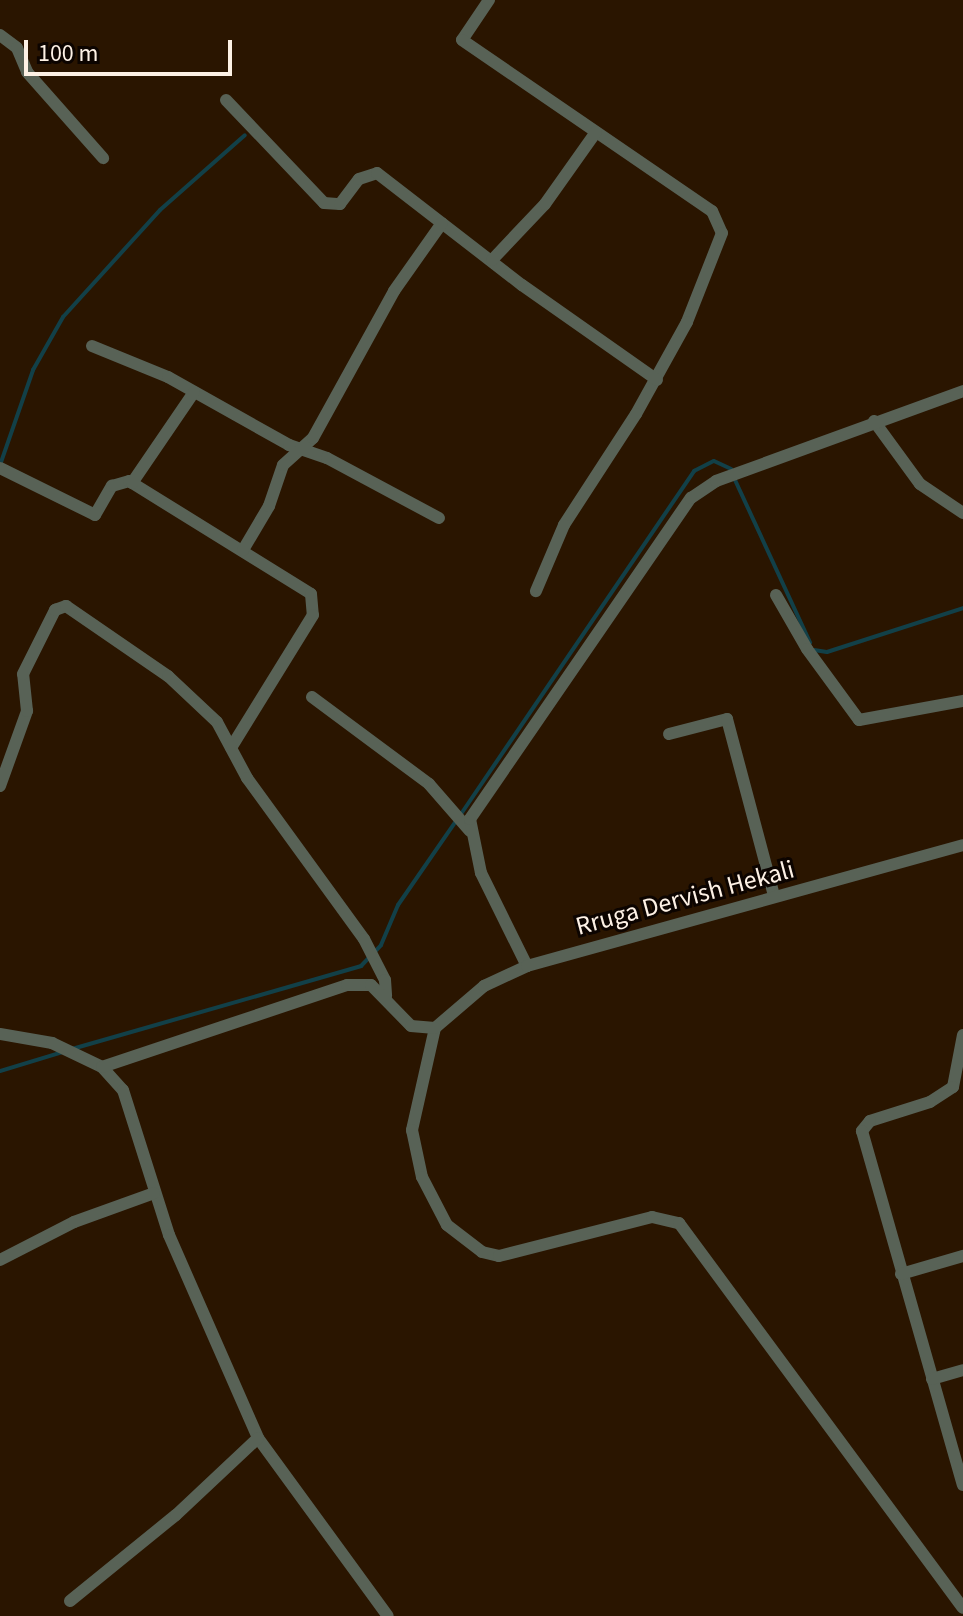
<!DOCTYPE html>
<style>
body{margin:0}
#map{position:relative;width:963px;height:1616px;overflow:hidden;background:#2a1500;font-family:"Source Sans 3",sans-serif}
div>[style]{position:absolute}
.stream>*{height:4px;margin:-2px;padding:0 2px;transform-origin:2px;border-radius:2px;background:#124048}
.minor>*{height:12px;margin:-6px;padding:0 6px;transform-origin:6px;border-radius:6px;background:#586256}
span{translate:-50% -50%;white-space:nowrap;text-align:center;line-height:1.15;-webkit-text-stroke:6px #0c0400;paint-order:stroke}
.street-label{font-size:26px;color:#fdf1e5}
.scale{position:absolute;left:24px;top:40px;width:208px;height:36px;box-sizing:border-box;border:4px solid #fdf1e5;border-top:0;padding-left:10px;font-size:24px;line-height:28px;white-space:nowrap;color:#fdf1e5;-webkit-text-stroke:6px #0c0400;paint-order:stroke}
</style>
<div id="map">
<div class="stream">
<i style="left:0;top:465px;width:101px;rotate:-70.8deg"></i>
<i style="left:33px;top:370px;width:61px;rotate:-60.5deg"></i>
<i style="left:63px;top:317px;width:144px;rotate:-47.8deg"></i>
<i style="left:160px;top:210px;width:113px;rotate:-41.4deg"></i>
<i style="left:735px;top:480px;width:179px;rotate:65.2deg"></i>
<i style="left:814px;top:650px;width:13px;rotate:9deg"></i>
<i style="left:827px;top:652px;width:143px;rotate:-17.9deg"></i>
<i style="left:461px;top:814px;width:415px;rotate:-55.8deg"></i>
<i style="left:694px;top:471px;width:22px;rotate:-27deg"></i>
<i style="left:714px;top:461px;width:19px;rotate:25deg"></i>
<i style="left:72px;top:1049px;width:301px;rotate:-16deg"></i>
<i style="left:361px;top:966px;width:29px;rotate:-46deg"></i>
<i style="left:381px;top:945px;width:43px;rotate:-67deg"></i>
<i style="left:398px;top:905px;width:102px;rotate:-55.4deg"></i>
<i style="left:0;top:1071px;width:66px;rotate:-16.8deg"></i>
</div>
<div class="minor">
<i style="left:489px;top:0;width:48px;rotate:124deg"></i>
<i style="left:462px;top:40px;width:303px;rotate:34.4deg"></i>
<i style="left:712px;top:211px;width:24px;rotate:66deg"></i>
<i style="left:722px;top:233px;width:96px;rotate:111.5deg"></i>
<i style="left:687px;top:322px;width:105px;rotate:119deg"></i>
<i style="left:636px;top:414px;width:132px;rotate:123deg"></i>
<i style="left:564px;top:525px;width:72px;rotate:113deg"></i>
<i style="left:0;top:35px;width:21px;rotate:37deg"></i>
<i style="left:17px;top:48px;width:26px;rotate:67deg"></i>
<i style="left:27px;top:72px;width:115px;rotate:48.5deg"></i>
<i style="left:226px;top:100px;width:142px;rotate:46.4deg"></i>
<i style="left:324px;top:203px;width:16px;rotate:4deg"></i>
<i style="left:340px;top:204px;width:31px;rotate:-53deg"></i>
<i style="left:359px;top:179px;width:19px;rotate:-18deg"></i>
<i style="left:377px;top:173px;width:183px;rotate:37.7deg"></i>
<i style="left:522px;top:285px;width:165px;rotate:35.1deg"></i>
<i style="left:492px;top:260px;width:77px;rotate:-46.6deg"></i>
<i style="left:545px;top:204px;width:88px;rotate:-54.7deg"></i>
<i style="left:92px;top:346px;width:82px;rotate:22.2deg"></i>
<i style="left:168px;top:377px;width:139px;rotate:29.3deg"></i>
<i style="left:289px;top:445px;width:40px;rotate:18.9deg"></i>
<i style="left:327px;top:458px;width:127px;rotate:28.2deg"></i>
<i style="left:874px;top:421px;width:78px;rotate:53.9deg"></i>
<i style="left:920px;top:484px;width:52px;rotate:34deg"></i>
<i style="left:0;top:468px;width:106px;rotate:26.3deg"></i>
<i style="left:95px;top:515px;width:34px;rotate:-60deg"></i>
<i style="left:112px;top:486px;width:18px;rotate:-16deg"></i>
<i style="left:129px;top:481px;width:214px;rotate:31.8deg"></i>
<i style="left:311px;top:594px;width:21px;rotate:85deg"></i>
<i style="left:313px;top:615px;width:156px;rotate:121.7deg"></i>
<i style="left:132px;top:483px;width:110px;rotate:-55.7deg"></i>
<i style="left:243px;top:550px;width:51px;rotate:-59.4deg"></i>
<i style="left:269px;top:506px;width:43px;rotate:-71.1deg"></i>
<i style="left:283px;top:465px;width:40px;rotate:-42deg"></i>
<i style="left:313px;top:438px;width:168px;rotate:-61.1deg"></i>
<i style="left:394px;top:291px;width:83px;rotate:-54.8deg"></i>
<i style="left:776px;top:595px;width:62px;rotate:60.1deg"></i>
<i style="left:807px;top:649px;width:88px;rotate:53.8deg"></i>
<i style="left:859px;top:720px;width:106px;rotate:-10.4deg"></i>
<i style="left:312px;top:697px;width:146px;rotate:36.6deg"></i>
<i style="left:429px;top:784px;width:62px;rotate:48.9deg"></i>
<i style="left:669px;top:734px;width:60px;rotate:-14.5deg"></i>
<i style="left:727px;top:719px;width:183px;rotate:75.1deg"></i>
<i style="left:0;top:786px;width:80px;rotate:-70.2deg"></i>
<i style="left:27px;top:711px;width:37px;rotate:-96deg"></i>
<i style="left:23px;top:674px;width:72px;rotate:-63.4deg"></i>
<i style="left:55px;top:610px;width:12px;rotate:-20deg"></i>
<i style="left:66px;top:606px;width:124px;rotate:34.5deg"></i>
<i style="left:168px;top:676px;width:67px;rotate:43.2deg"></i>
<i style="left:217px;top:722px;width:64px;rotate:61.8deg"></i>
<i style="left:247px;top:778px;width:199px;rotate:54deg"></i>
<i style="left:364px;top:939px;width:46px;rotate:62.9deg"></i>
<i style="left:385px;top:980px;width:16px;rotate:86deg"></i>
<i style="left:527px;top:966px;width:104px;rotate:-116.3deg"></i>
<i style="left:481px;top:873px;width:55px;rotate:-101.5deg"></i>
<i style="left:470px;top:819px;width:390px;rotate:-55.5deg"></i>
<i style="left:691px;top:498px;width:30px;rotate:-34deg"></i>
<i style="left:716px;top:481px;width:263px;rotate:-20deg"></i>
<i style="left:435px;top:1028px;width:105px;rotate:102.7deg"></i>
<i style="left:412px;top:1130px;width:48px;rotate:78deg"></i>
<i style="left:422px;top:1177px;width:54px;rotate:62.5deg"></i>
<i style="left:447px;top:1225px;width:44px;rotate:37.6deg"></i>
<i style="left:482px;top:1252px;width:17px;rotate:13deg"></i>
<i style="left:499px;top:1256px;width:158px;rotate:-14.3deg"></i>
<i style="left:652px;top:1217px;width:28px;rotate:13deg"></i>
<i style="left:679px;top:1223px;width:478px;rotate:53.6deg"></i>
<i style="left:435px;top:1028px;width:65px;rotate:-40.6deg"></i>
<i style="left:484px;top:986px;width:47px;rotate:-24.9deg"></i>
<i style="left:527px;top:966px;width:452px;rotate:-15.5deg"></i>
<i style="left:0;top:1034px;width:53px;rotate:9.8deg"></i>
<i style="left:52px;top:1043px;width:55px;rotate:25.6deg"></i>
<i style="left:102px;top:1067px;width:31px;rotate:48deg"></i>
<i style="left:123px;top:1090px;width:152px;rotate:72.4deg"></i>
<i style="left:169px;top:1235px;width:222px;rotate:66.3deg"></i>
<i style="left:258px;top:1438px;width:220px;rotate:53.9deg"></i>
<i style="left:963px;top:1035px;width:53px;rotate:100.9deg"></i>
<i style="left:953px;top:1087px;width:27px;rotate:147deg"></i>
<i style="left:930px;top:1102px;width:63px;rotate:162.4deg"></i>
<i style="left:870px;top:1121px;width:13px;rotate:129deg"></i>
<i style="left:862px;top:1131px;width:368px;rotate:74.1deg"></i>
<i style="left:102px;top:1067px;width:258px;rotate:-18.5deg"></i>
<i style="left:347px;top:985px;width:24px"></i>
<i style="left:371px;top:985px;width:57px;rotate:45.7deg"></i>
<i style="left:411px;top:1026px;width:24px;rotate:5deg"></i>
<i style="left:0;top:1260px;width:83px;rotate:-27.2deg"></i>
<i style="left:74px;top:1222px;width:85px;rotate:-19.9deg"></i>
<i style="left:901px;top:1274px;width:65px;rotate:-16.2deg"></i>
<i style="left:932px;top:1379px;width:32px;rotate:-16deg"></i>
<i style="left:70px;top:1601px;width:136px;rotate:-39.1deg"></i>
<i style="left:176px;top:1515px;width:112px;rotate:-43.2deg"></i>
</div>
<div class="street-label">
<span style="left:685px;top:898px;rotate:-15deg">Rruga Dervish Hekali</span>
</div>
<div class="scale">100 m</div>
</div>
